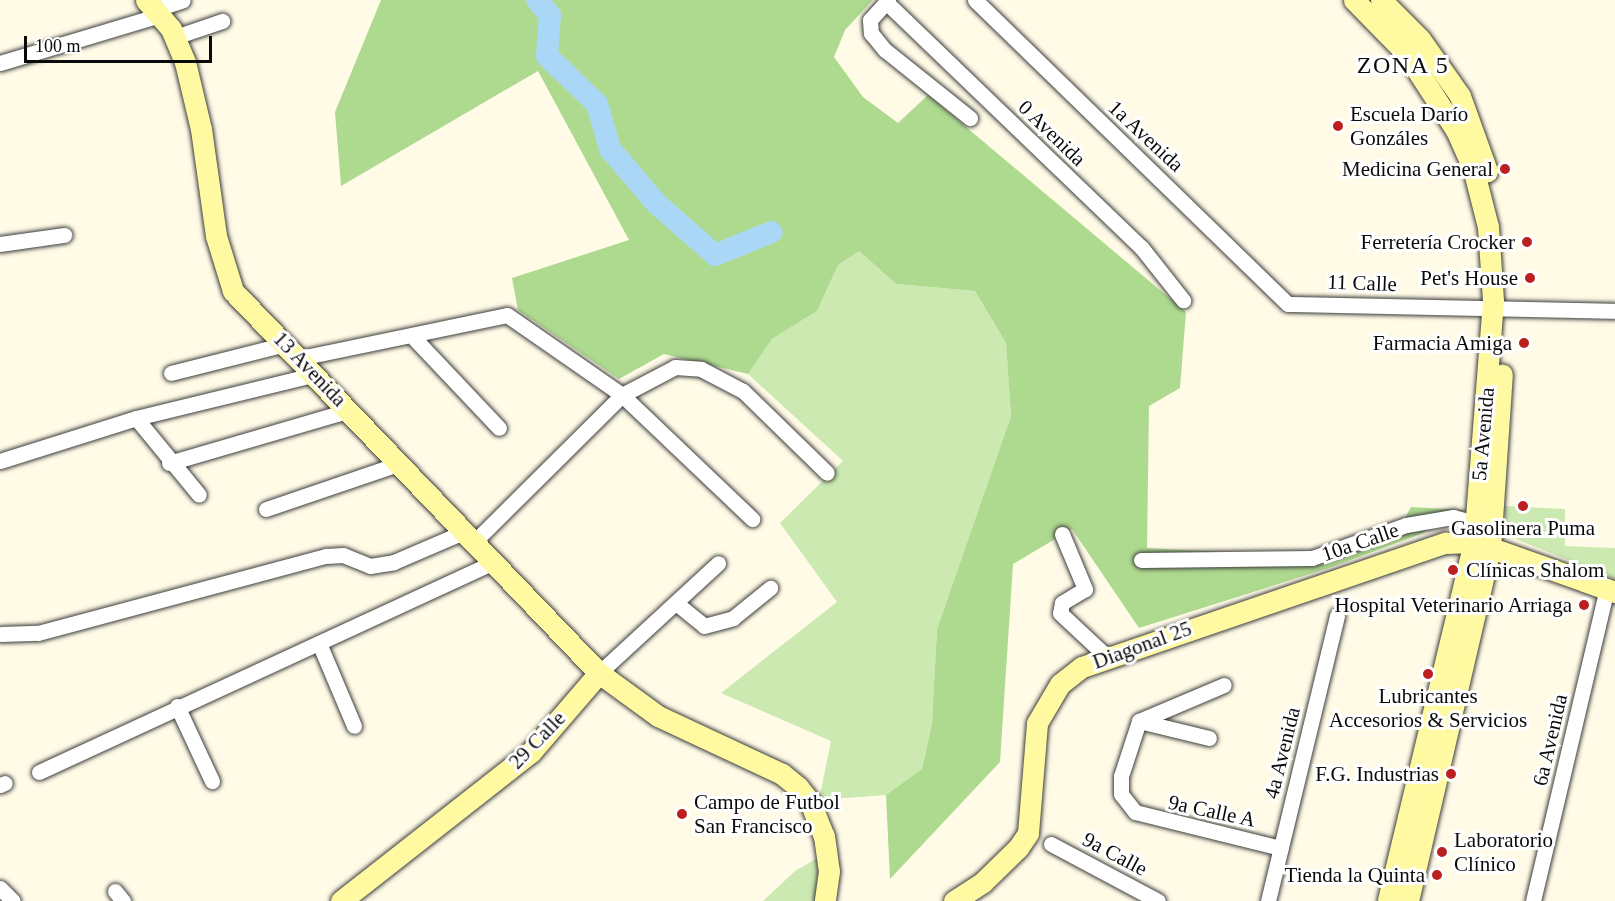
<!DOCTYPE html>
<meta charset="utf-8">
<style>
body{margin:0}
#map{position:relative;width:1615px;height:901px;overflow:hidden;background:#fffbe7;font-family:Georgia,serif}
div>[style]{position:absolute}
.green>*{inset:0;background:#cce9b1}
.forest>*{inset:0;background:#aeda90}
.river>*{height:22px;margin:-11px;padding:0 11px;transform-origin:11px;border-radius:11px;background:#abd7f7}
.roads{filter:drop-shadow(0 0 2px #3d3d3d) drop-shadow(0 0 2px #3d3d3d)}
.street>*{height:15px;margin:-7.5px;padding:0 7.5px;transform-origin:7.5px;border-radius:7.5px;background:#fff}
.secondary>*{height:21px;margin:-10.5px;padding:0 10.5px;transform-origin:10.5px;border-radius:10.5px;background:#fff9a2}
.dots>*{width:16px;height:16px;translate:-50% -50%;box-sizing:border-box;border:3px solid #fff;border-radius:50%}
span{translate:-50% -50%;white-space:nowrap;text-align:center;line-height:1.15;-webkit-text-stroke:6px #fff;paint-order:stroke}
.poi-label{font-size:21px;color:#0a0a0a}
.left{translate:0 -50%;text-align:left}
.right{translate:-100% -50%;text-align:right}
.street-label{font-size:21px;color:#0a0a0a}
.quarter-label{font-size:24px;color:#0a0a0a;letter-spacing:1.5px}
.scale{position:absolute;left:24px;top:36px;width:188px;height:27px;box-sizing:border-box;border:3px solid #0a0a0a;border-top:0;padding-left:8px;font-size:18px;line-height:21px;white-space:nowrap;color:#0a0a0a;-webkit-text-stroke:4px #fff;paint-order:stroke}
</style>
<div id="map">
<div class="green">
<i style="clip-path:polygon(859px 251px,896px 284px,975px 291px,1006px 343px,1011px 416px,937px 629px,932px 723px,922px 769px,886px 795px,819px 800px,831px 741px,721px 693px,837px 602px,780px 523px,843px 461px,748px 374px,772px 339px,817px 311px,838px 265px)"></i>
<i style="clip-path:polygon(1504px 506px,1565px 509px,1565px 546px,1615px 548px,1615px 579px,1516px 539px,1507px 528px)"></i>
<i style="clip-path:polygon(821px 856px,819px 901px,763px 901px,795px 871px)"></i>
</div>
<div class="forest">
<i style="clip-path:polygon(381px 0,873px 0,845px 30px,834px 57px,863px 97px,898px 123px,928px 95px,1186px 312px,1180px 388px,1149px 406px,1147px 548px,1301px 556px,1397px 532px,1411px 507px,1464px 510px,1421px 534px,1332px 567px,1139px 628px,1072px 529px,1013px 564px,1000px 762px,890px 879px,886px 795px,922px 769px,932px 723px,937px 629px,1011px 416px,1006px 343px,975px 291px,896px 284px,859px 251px,838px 265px,817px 311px,772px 339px,748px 374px,664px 354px,619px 379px,518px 310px,512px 278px,629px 240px,538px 71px,341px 186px,335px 112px)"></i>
</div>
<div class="river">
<i style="left:537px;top:0;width:20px;rotate:49deg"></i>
<i style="left:550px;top:15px;width:41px;rotate:94.2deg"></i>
<i style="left:547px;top:56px;width:69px;rotate:43.8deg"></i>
<i style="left:597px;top:104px;width:47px;rotate:73.9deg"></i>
<i style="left:610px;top:149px;width:72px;rotate:49.5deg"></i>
<i style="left:657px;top:204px;width:77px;rotate:41.3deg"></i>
<i style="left:715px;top:255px;width:61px;rotate:-22deg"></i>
</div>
<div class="roads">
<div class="street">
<i style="left:888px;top:0;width:27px;rotate:132deg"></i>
<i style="left:870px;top:20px;width:13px;rotate:86deg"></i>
<i style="left:871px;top:33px;width:22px;rotate:51deg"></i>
<i style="left:885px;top:50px;width:109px;rotate:38.7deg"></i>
<i style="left:975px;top:0;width:436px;rotate:44.2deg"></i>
<i style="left:1288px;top:304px;width:327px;rotate:1.2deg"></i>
<i style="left:886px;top:2px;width:354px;rotate:43.9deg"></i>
<i style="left:1141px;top:247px;width:68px;rotate:51.6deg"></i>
<i style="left:156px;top:9px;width:28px;rotate:-18deg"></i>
<i style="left:175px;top:37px;width:50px;rotate:-18.8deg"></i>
<i style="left:0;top:63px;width:167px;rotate:-16.7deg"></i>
<i style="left:0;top:244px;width:65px;rotate:-8deg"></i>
<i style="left:413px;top:337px;width:125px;rotate:46.6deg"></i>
<i style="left:300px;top:358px;width:211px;rotate:-11.7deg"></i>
<i style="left:507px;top:315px;width:140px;rotate:34.8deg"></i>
<i style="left:622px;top:395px;width:180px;rotate:43.6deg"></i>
<i style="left:171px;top:373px;width:119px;rotate:-14.2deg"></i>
<i style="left:136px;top:418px;width:99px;rotate:50.7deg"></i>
<i style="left:0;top:461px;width:143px;rotate:-17.5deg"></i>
<i style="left:136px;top:418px;width:185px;rotate:-13.7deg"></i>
<i style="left:169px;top:463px;width:189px;rotate:-16.3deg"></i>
<i style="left:266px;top:509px;width:143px;rotate:-18.8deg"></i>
<i style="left:1062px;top:534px;width:60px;rotate:67.3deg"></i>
<i style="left:1085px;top:589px;width:27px;rotate:149deg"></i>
<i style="left:1062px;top:603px;width:10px;rotate:101deg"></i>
<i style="left:1060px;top:613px;width:63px;rotate:43.1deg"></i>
<i style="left:475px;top:541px;width:207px;rotate:-44.8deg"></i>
<i style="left:622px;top:395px;width:60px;rotate:-27.8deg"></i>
<i style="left:675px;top:367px;width:26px;rotate:4deg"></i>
<i style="left:701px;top:369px;width:47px;rotate:27.6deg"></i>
<i style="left:743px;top:391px;width:117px;rotate:44.3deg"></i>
<i style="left:1141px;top:560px;width:171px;rotate:-0.7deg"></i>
<i style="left:1312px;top:558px;width:100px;rotate:-19.3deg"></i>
<i style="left:1406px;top:525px;width:48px;rotate:-9.7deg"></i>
<i style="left:1453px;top:517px;width:24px;rotate:15deg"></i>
<i style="left:1476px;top:523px;width:8px;rotate:60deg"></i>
<i style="left:676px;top:603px;width:36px;rotate:39deg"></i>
<i style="left:704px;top:626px;width:30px;rotate:-15deg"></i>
<i style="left:733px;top:618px;width:48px;rotate:-39deg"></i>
<i style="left:1px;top:634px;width:37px;rotate:-2deg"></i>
<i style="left:38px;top:633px;width:298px;rotate:-15deg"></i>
<i style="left:326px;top:556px;width:17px;rotate:-3deg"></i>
<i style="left:343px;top:555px;width:29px;rotate:22deg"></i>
<i style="left:370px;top:566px;width:24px;rotate:-9deg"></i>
<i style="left:394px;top:562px;width:78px;rotate:-23.3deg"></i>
<i style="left:319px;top:643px;width:90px;rotate:67.1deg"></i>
<i style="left:599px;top:673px;width:162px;rotate:-42.7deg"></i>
<i style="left:177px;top:706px;width:83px;rotate:65deg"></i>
<i style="left:1139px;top:721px;width:58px;rotate:108.1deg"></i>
<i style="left:1121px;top:776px;width:18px;rotate:90deg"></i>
<i style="left:1121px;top:794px;width:23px;rotate:52deg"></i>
<i style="left:1135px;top:812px;width:150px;rotate:13.9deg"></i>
<i style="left:1139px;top:721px;width:92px;rotate:-23deg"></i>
<i style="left:1139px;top:721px;width:72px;rotate:13.7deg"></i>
<i style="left:39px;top:772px;width:501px;rotate:-24.78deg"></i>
<i style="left:0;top:785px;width:5px;rotate:-22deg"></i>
<i style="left:1051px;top:844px;width:121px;rotate:28deg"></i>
<i style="left:0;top:888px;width:18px;rotate:45deg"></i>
<i style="left:115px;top:891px;width:13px;rotate:51deg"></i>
<i style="left:1268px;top:901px;width:294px;rotate:-76.4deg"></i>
<i style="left:1533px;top:901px;width:321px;rotate:-76.7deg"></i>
</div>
<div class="secondary">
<i style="left:146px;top:0;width:38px;rotate:49deg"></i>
<i style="left:171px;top:29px;width:36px;rotate:67deg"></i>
<i style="left:185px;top:62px;width:69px;rotate:76.6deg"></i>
<i style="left:201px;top:129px;width:108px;rotate:82deg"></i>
<i style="left:216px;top:236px;width:58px;rotate:72.8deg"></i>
<i style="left:233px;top:291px;width:529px;rotate:46.23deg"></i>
<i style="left:599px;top:673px;width:73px;rotate:36.1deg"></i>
<i style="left:658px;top:716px;width:137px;rotate:25.1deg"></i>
<i style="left:782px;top:774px;width:21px;rotate:39deg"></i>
<i style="left:798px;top:787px;width:19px;rotate:51deg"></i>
<i style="left:810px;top:802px;width:37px;rotate:68deg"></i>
<i style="left:824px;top:836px;width:35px;rotate:82deg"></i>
<i style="left:829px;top:871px;width:30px;rotate:98deg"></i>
<i style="left:1354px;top:0;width:74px;rotate:45.5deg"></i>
<i style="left:1406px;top:53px;width:92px;rotate:57deg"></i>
<i style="left:1456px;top:130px;width:42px;rotate:65.9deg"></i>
<i style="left:1473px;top:168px;width:61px;rotate:75.7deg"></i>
<i style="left:1488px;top:227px;width:74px;rotate:86.1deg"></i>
<i style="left:1493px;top:301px;width:242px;rotate:94.5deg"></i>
<i style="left:1474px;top:542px;width:369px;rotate:103.5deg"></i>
<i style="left:1381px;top:0;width:55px;rotate:45deg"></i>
<i style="left:1420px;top:39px;width:70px;rotate:54.9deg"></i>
<i style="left:1460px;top:96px;width:80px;rotate:70.2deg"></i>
<i style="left:341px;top:901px;width:241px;rotate:-38.1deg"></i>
<i style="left:531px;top:752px;width:104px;rotate:-49.3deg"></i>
<i style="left:954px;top:901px;width:35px;rotate:-33deg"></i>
<i style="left:983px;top:882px;width:49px;rotate:-44.2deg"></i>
<i style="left:1018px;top:848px;width:18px;rotate:-56deg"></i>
<i style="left:1028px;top:833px;width:110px;rotate:-85.3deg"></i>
<i style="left:1037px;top:723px;width:45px;rotate:-59.5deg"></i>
<i style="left:1060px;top:684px;width:28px;rotate:-38deg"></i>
<i style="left:1082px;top:667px;width:384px;rotate:-18.9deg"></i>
<i style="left:1445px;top:543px;width:29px;rotate:-2deg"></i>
<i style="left:1474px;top:542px;width:150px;rotate:19.5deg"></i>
<i style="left:1408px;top:901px;width:362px;rotate:-76.9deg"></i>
<i style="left:1490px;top:548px;width:174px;rotate:-86.1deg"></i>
</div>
</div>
<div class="dots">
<i style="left:1338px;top:126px;background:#bb2021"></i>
<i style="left:1505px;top:169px;background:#bb2021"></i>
<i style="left:1527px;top:242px;background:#bb2021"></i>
<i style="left:1530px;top:278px;background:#bb2021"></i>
<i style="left:1524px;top:343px;background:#bb2021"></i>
<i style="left:1523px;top:506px;background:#bb2021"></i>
<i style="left:1453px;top:570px;background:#bb2021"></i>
<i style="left:1584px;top:605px;background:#bb2021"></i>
<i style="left:1428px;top:674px;background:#bb2021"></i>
<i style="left:1451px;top:774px;background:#bb2021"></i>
<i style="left:682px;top:814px;background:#bb2021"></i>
<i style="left:1442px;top:852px;background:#bb2021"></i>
<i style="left:1437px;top:875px;background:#bb2021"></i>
</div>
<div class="poi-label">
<span class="left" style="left:1350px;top:126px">Escuela Darío<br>Gonzáles</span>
<span class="right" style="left:1493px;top:169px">Medicina General</span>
<span class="right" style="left:1515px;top:242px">Ferretería Crocker</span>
<span class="right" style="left:1518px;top:278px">Pet's House</span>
<span class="right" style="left:1512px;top:343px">Farmacia Amiga</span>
<span style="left:1523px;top:528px">Gasolinera Puma</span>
<span class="left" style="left:1466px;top:570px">Clínicas Shalom</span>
<span class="right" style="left:1572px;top:605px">Hospital Veterinario Arriaga</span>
<span style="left:1428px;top:708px">Lubricantes<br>Accesorios &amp; Servicios</span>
<span class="right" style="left:1439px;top:774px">F.G. Industrias</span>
<span class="left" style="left:694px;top:814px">Campo de Futbol<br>San Francisco</span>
<span class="left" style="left:1454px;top:852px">Laboratorio<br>Clínico</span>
<span class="right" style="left:1425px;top:875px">Tienda la Quinta</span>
</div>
<div class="street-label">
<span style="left:1052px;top:133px;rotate:44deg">0 Avenida</span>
<span style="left:1146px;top:136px;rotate:43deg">1a Avenida</span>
<span style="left:1362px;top:283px;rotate:2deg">11 Calle</span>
<span style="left:310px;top:369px;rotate:46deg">13 Avenida</span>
<span style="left:1483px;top:434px;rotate:-85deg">5a Avenida</span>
<span style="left:1360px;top:542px;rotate:-19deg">10a Calle</span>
<span style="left:1142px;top:645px;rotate:-20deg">Diagonal 25</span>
<span style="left:537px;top:740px;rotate:-46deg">29 Calle</span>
<span style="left:1550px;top:740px;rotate:-77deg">6a Avenida</span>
<span style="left:1282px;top:753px;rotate:-76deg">4a Avenida</span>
<span style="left:1212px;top:811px;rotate:12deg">9a Calle A</span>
<span style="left:1115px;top:854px;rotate:28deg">9a Calle</span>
</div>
<div class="quarter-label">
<span style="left:1403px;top:66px">ZONA 5</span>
</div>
<div class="scale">100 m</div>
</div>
